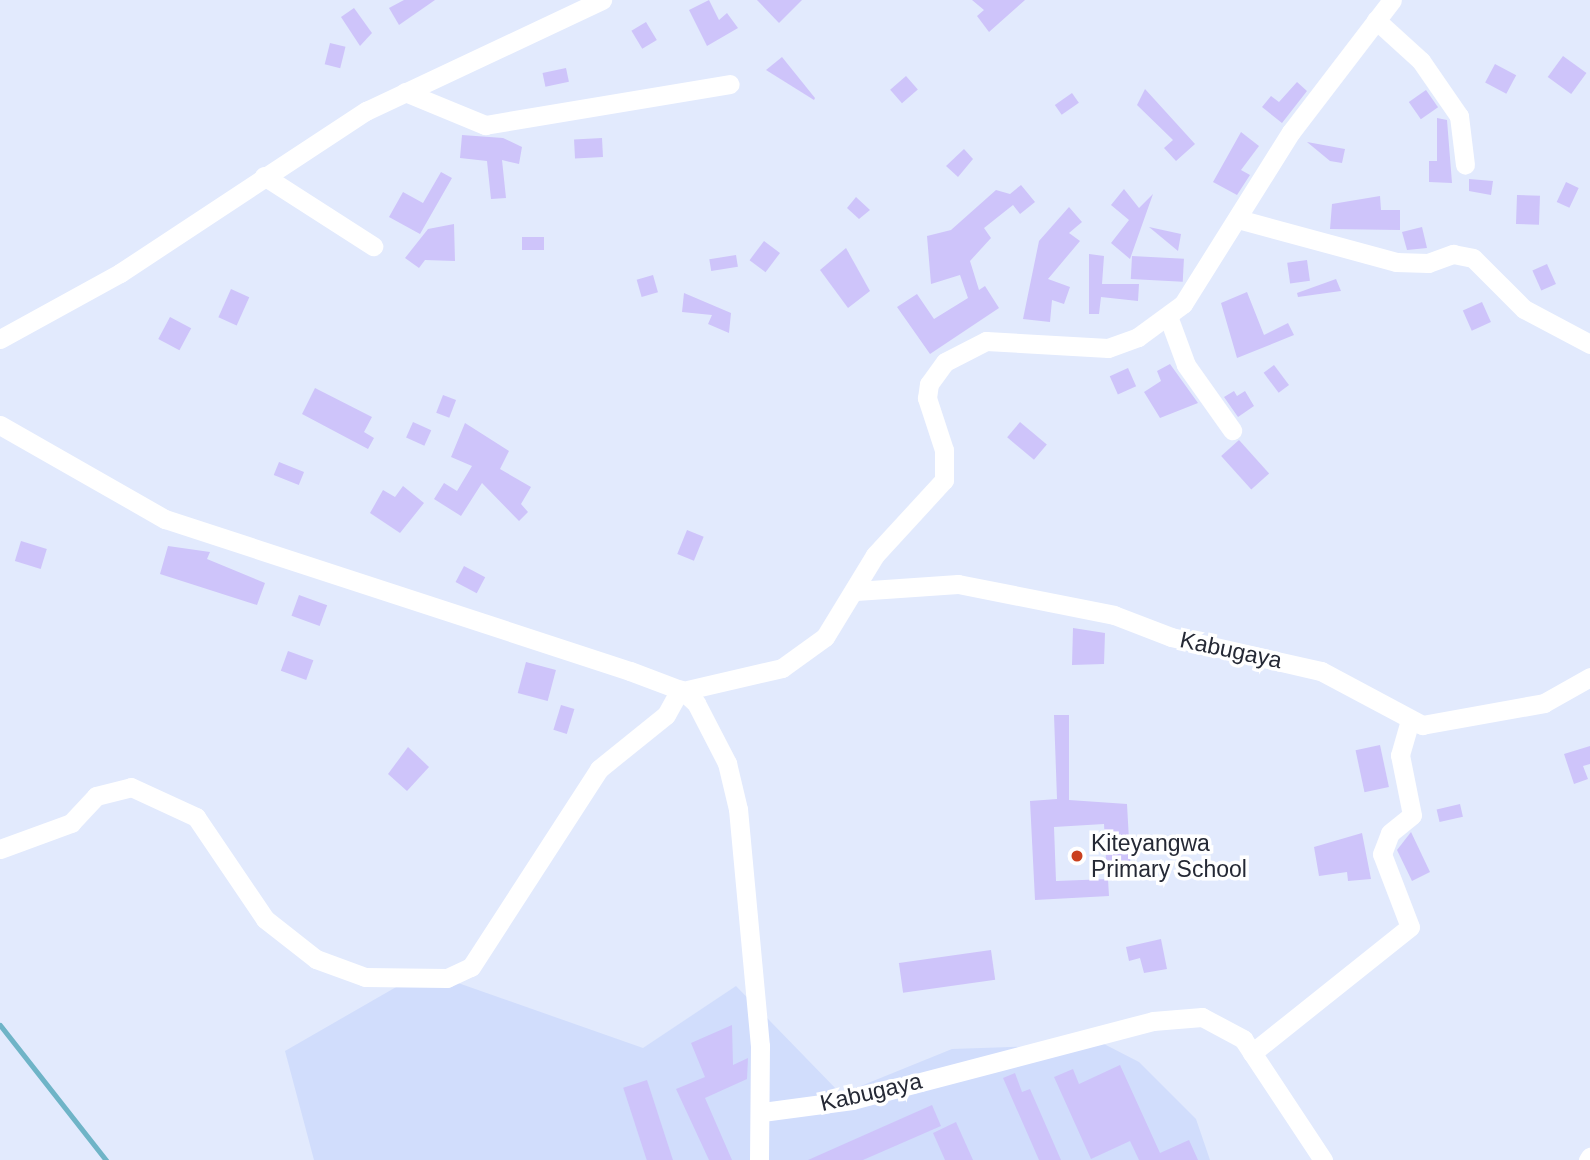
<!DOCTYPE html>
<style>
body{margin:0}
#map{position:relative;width:1590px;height:1160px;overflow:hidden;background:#e2eafd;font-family:Arial,sans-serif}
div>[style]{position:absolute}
.built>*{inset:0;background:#d1ddfc}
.stream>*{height:5px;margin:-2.5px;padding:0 2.5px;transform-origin:2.5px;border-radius:2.5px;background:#6fb4c7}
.building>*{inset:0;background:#cec4fa;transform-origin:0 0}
.minor>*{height:19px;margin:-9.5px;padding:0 9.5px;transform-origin:9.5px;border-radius:9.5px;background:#fff}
.dots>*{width:19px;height:19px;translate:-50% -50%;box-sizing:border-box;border:4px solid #fff;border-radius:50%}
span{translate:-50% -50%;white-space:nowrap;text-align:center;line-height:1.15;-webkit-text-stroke:7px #fff;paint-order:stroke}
.street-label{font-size:23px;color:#252935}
.poi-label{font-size:23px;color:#252935}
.left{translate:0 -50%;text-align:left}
</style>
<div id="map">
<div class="built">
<i style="clip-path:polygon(424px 971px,643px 1048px,736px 986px,841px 1094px,952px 1049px,1104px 1044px,1139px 1062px,1196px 1119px,1210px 1160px,314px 1160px,285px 1051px)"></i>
</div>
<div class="stream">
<i style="left:0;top:1025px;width:172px;rotate:51.9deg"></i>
</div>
<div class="building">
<i style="clip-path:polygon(404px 0,435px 0,399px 25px,389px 8px)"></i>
<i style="clip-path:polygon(709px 0,719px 20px,727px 13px,738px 28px,707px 46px,689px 10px)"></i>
<i style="clip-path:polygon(757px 0,802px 0,779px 23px)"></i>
<i style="clip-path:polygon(972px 0,1025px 0,989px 32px,977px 16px,984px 10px)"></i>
<i style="clip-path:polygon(354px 8px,372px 33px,360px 46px,341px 17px)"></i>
<i style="left:646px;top:22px;width:21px;height:17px;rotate:59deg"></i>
<i style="left:330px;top:43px;width:16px;height:22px;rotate:14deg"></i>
<i style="left:1563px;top:56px;width:29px;height:26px;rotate:36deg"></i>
<i style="clip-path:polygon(782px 57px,815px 98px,814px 100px,766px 70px)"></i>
<i style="left:1495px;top:64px;width:24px;height:21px;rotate:28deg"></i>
<i style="left:566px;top:68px;width:14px;height:24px;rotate:78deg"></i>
<i style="left:906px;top:76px;width:18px;height:21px;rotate:49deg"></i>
<i style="clip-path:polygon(1297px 82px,1307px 91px,1282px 123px,1262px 107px,1271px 96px,1279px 102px)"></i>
<i style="clip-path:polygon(1145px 89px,1195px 144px,1176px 161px,1164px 148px,1173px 140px,1137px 105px)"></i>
<i style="left:1426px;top:90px;width:21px;height:21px;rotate:55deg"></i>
<i style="left:1072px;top:93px;width:12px;height:21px;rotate:55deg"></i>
<i style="clip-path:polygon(1437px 118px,1447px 120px,1452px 183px,1429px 182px,1429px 161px,1437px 161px)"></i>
<i style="clip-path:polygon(1241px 132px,1259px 146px,1241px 170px,1250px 175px,1237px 195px,1213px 182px)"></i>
<i style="clip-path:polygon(462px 135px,503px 138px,522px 147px,519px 164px,502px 160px,506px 198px,491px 199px,487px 161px,460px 158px)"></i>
<i style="left:602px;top:138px;width:19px;height:28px;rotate:87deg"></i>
<i style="clip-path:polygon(1307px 142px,1345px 149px,1342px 163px,1330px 161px)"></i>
<i style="clip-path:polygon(964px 149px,973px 159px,958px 177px,946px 166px)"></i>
<i style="clip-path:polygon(441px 172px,452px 178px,420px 234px,389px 217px,403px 192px,423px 203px)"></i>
<i style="clip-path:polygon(1469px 179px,1493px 181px,1491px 195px,1469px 191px)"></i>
<i style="left:1566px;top:182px;width:14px;height:22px;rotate:25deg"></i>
<i style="clip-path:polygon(1021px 185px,1035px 202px,1020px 214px,1013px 205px,984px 228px,991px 238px,970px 261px,979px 290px,985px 286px,999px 308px,930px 354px,897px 307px,917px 294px,934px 319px,968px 298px,960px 275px,931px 284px,927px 236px,951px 230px,996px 190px,1010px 194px)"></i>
<i style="clip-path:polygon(1124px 189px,1139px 208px,1153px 194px,1130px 259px,1111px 243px,1129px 220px,1111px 205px)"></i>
<i style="left:1517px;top:195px;width:23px;height:29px;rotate:2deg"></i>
<i style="clip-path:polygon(1380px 196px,1381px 210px,1400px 210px,1400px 230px,1330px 229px,1332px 204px)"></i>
<i style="clip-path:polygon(856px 197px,870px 210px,859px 219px,847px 208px)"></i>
<i style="clip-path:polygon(1069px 207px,1082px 222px,1069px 233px,1080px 241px,1048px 279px,1070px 287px,1064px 304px,1052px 300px,1050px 322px,1023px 319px,1039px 241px)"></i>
<i style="clip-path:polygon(454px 224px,455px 261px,425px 260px,419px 268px,405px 258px,428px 229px)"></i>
<i style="clip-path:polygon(1149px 227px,1181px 234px,1178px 251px)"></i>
<i style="clip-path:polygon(1422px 227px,1427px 248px,1407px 250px,1402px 232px)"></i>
<i style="left:522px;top:237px;width:22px;height:13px"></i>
<i style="left:764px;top:241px;width:20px;height:24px;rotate:37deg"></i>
<i style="clip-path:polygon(846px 248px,870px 291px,848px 308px,820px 270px)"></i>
<i style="clip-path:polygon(1089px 254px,1104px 256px,1102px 284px,1139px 284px,1138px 301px,1101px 297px,1099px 314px,1089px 314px)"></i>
<i style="left:736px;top:255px;width:12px;height:27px;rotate:81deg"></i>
<i style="left:1132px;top:256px;width:52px;height:23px;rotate:3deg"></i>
<i style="left:1307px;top:260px;width:21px;height:20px;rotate:82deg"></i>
<i style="left:1547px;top:264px;width:22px;height:16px;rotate:66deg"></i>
<i style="left:653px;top:275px;width:18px;height:17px;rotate:74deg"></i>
<i style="clip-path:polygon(1336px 279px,1341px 291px,1298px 297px,1297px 293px)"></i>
<i style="left:231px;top:289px;width:20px;height:31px;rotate:24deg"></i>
<i style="clip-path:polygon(1247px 292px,1264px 335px,1288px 323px,1294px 335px,1237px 358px,1221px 303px)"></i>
<i style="clip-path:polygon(684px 293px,731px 313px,729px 333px,708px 324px,712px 315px,682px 312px)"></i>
<i style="left:1482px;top:302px;width:22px;height:21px;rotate:66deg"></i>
<i style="left:170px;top:317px;width:24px;height:25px;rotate:28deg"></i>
<i style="clip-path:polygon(1170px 364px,1198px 403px,1160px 418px,1144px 392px,1161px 381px,1157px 371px)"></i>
<i style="left:1274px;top:365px;width:25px;height:13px;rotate:53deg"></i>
<i style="left:1128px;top:368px;width:20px;height:20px;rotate:66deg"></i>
<i style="clip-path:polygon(315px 388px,372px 417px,364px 432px,374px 438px,368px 449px,302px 414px)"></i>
<i style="clip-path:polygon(1234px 391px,1237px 396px,1245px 391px,1254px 406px,1238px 417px,1224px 397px)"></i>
<i style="left:443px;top:395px;width:14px;height:19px;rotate:21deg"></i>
<i style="left:413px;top:422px;width:20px;height:17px;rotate:24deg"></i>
<i style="left:1020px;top:422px;width:35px;height:20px;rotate:40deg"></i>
<i style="clip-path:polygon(465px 423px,509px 451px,500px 469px,531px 487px,521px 504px,528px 512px,519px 521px,482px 483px,461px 516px,434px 499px,444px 483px,457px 491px,472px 466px,451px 457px)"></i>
<i style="left:1239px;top:440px;width:45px;height:24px;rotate:48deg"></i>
<i style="left:279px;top:462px;width:27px;height:14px;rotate:22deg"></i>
<i style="clip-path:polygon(403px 486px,424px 503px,400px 533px,370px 513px,383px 490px,395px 497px)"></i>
<i style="left:687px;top:530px;width:18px;height:26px;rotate:22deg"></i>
<i style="left:21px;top:541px;width:27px;height:21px;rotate:17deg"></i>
<i style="clip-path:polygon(168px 546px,210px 552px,207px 559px,265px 583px,257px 605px,160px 574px)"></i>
<i style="left:464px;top:566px;width:24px;height:18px;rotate:28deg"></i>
<i style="left:299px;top:595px;width:30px;height:22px;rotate:20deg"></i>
<i style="clip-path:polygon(1073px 628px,1105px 633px,1104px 664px,1072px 665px)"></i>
<i style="left:288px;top:651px;width:27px;height:21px;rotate:20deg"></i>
<i style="left:526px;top:662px;width:31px;height:32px;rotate:15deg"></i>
<i style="left:561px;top:705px;width:14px;height:26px;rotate:17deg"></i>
<i style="clip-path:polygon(1054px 715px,1069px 715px,1069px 800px,1127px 804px,1131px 876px,1107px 877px,1104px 824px,1054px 827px,1056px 881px,1108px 879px,1109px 896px,1035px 900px,1030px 801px,1057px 799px)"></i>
<i style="left:1380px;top:745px;width:43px;height:25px;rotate:78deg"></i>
<i style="clip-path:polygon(1590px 746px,1590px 764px,1583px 766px,1588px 779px,1574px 784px,1564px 754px)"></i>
<i style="clip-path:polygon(408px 747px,429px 767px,407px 791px,388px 774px)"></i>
<i style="left:1460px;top:804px;width:13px;height:24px;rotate:77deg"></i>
<i style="clip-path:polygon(1411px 832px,1430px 872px,1412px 881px,1397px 850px)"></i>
<i style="clip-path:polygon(1362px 833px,1371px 879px,1348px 881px,1347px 872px,1319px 876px,1314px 847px)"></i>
<i style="clip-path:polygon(1161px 939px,1167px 969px,1144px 973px,1140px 958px,1129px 961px,1126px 947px)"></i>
<i style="left:991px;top:950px;width:30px;height:93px;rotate:82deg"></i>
<i style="clip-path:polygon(732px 1025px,733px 1065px,748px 1058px,747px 1079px,705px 1098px,732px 1160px,709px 1160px,676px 1089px,705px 1077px,691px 1043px)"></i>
<i style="clip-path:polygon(1120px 1065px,1160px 1153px,1189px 1140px,1198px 1160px,1139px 1160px,1130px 1141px,1091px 1159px,1054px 1077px,1073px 1069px,1079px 1084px)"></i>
<i style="clip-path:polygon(1015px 1073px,1022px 1092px,1030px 1089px,1061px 1160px,1039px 1160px,1003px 1078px)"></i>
<i style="left:647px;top:1080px;width:84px;height:25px;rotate:72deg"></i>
<i style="clip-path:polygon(932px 1105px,941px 1126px,863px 1160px,808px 1160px)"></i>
<i style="clip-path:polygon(956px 1122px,973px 1160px,945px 1160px,933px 1133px)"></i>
</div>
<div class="minor">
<i style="left:1376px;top:20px;width:61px;rotate:42.3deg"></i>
<i style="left:1421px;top:61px;width:67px;rotate:55.4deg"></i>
<i style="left:1459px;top:116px;width:49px;rotate:83deg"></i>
<i style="left:405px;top:92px;width:87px;rotate:22.4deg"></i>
<i style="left:485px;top:125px;width:248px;rotate:-9.5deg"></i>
<i style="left:264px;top:176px;width:130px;rotate:32.7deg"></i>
<i style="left:1238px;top:219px;width:164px;rotate:15.2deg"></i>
<i style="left:1396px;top:262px;width:32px;rotate:2deg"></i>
<i style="left:1428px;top:263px;width:27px;rotate:-20deg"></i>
<i style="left:1453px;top:254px;width:20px;rotate:11deg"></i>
<i style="left:1473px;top:258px;width:72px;rotate:45deg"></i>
<i style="left:1524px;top:309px;width:75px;rotate:27.9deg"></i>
<i style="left:1168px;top:316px;width:52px;rotate:69.8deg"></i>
<i style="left:1186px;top:365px;width:80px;rotate:54.7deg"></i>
<i style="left:0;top:339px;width:137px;rotate:-28.8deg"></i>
<i style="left:120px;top:273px;width:295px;rotate:-33.4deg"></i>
<i style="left:366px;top:111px;width:261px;rotate:-25.2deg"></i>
<i style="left:0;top:425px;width:190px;rotate:29.7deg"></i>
<i style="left:165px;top:519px;width:489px;rotate:18.1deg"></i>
<i style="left:630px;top:671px;width:57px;rotate:20.7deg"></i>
<i style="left:683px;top:691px;width:18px;rotate:43deg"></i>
<i style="left:696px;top:703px;width:68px;rotate:62.7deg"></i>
<i style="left:727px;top:763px;width:47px;rotate:76.6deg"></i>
<i style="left:738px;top:809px;width:238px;rotate:84.7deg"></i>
<i style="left:760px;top:1046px;width:114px;rotate:90.5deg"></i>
<i style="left:856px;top:591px;width:102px;rotate:-3.9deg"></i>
<i style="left:958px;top:584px;width:159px;rotate:11.2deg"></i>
<i style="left:1114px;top:615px;width:61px;rotate:21.1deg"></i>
<i style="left:1171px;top:637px;width:154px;rotate:12.8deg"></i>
<i style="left:1321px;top:671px;width:115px;rotate:28.1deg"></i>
<i style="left:1422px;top:725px;width:124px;rotate:-10.2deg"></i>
<i style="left:1544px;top:703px;width:53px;rotate:-29.5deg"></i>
<i style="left:683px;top:691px;width:102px;rotate:-13.1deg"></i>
<i style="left:782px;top:668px;width:53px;rotate:-35.8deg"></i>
<i style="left:825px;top:637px;width:96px;rotate:-58.6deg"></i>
<i style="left:875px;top:555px;width:102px;rotate:-47.4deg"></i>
<i style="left:944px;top:480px;width:30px;rotate:-90deg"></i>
<i style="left:944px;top:450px;width:55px;rotate:-108.1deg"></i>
<i style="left:927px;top:398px;width:14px;rotate:-82deg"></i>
<i style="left:929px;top:384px;width:27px;rotate:-54deg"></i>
<i style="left:945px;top:362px;width:46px;rotate:-27.1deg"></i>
<i style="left:986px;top:341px;width:122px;rotate:3.3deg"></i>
<i style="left:1108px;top:348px;width:32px;rotate:-20deg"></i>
<i style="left:1138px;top:337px;width:56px;rotate:-36.3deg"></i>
<i style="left:1183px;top:304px;width:203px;rotate:-57.9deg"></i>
<i style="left:1291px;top:132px;width:166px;rotate:-52.6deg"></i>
<i style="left:0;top:849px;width:76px;rotate:-20.1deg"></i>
<i style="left:71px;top:823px;width:37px;rotate:-47deg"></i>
<i style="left:96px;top:796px;width:36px;rotate:-14deg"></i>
<i style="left:131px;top:787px;width:72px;rotate:24.8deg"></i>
<i style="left:196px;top:817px;width:123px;rotate:55.9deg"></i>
<i style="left:265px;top:919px;width:65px;rotate:38.1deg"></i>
<i style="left:316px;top:959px;width:52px;rotate:20.2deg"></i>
<i style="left:365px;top:977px;width:82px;rotate:0.7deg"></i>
<i style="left:447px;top:978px;width:26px;rotate:-25deg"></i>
<i style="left:471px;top:967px;width:236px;rotate:-57.1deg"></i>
<i style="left:599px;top:769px;width:86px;rotate:-38.9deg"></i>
<i style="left:666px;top:715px;width:29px;rotate:-61deg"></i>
<i style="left:1252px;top:1053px;width:202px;rotate:-38.6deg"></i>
<i style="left:1410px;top:927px;width:78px;rotate:-111deg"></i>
<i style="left:1382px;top:854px;width:22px;rotate:-69deg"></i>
<i style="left:1390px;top:833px;width:28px;rotate:-39deg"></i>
<i style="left:1412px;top:815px;width:61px;rotate:-101.3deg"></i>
<i style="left:1400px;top:755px;width:33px;rotate:-74deg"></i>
<i style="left:762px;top:1112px;width:91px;rotate:-7.6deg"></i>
<i style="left:852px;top:1100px;width:311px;rotate:-14.7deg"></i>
<i style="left:1153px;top:1021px;width:49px;rotate:-4.7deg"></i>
<i style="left:1202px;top:1017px;width:47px;rotate:28.2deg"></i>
<i style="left:1243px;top:1039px;width:145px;rotate:56.5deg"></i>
<i style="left:1588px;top:1160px;width:4px;rotate:-56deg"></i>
</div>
<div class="dots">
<i style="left:1077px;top:856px;background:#ca401f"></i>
</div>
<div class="street-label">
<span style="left:1231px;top:650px;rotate:12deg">Kabugaya</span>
<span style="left:871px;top:1092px;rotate:-13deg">Kabugaya</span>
</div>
<div class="poi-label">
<span class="left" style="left:1091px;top:856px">Kiteyangwa<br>Primary School</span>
</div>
</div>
